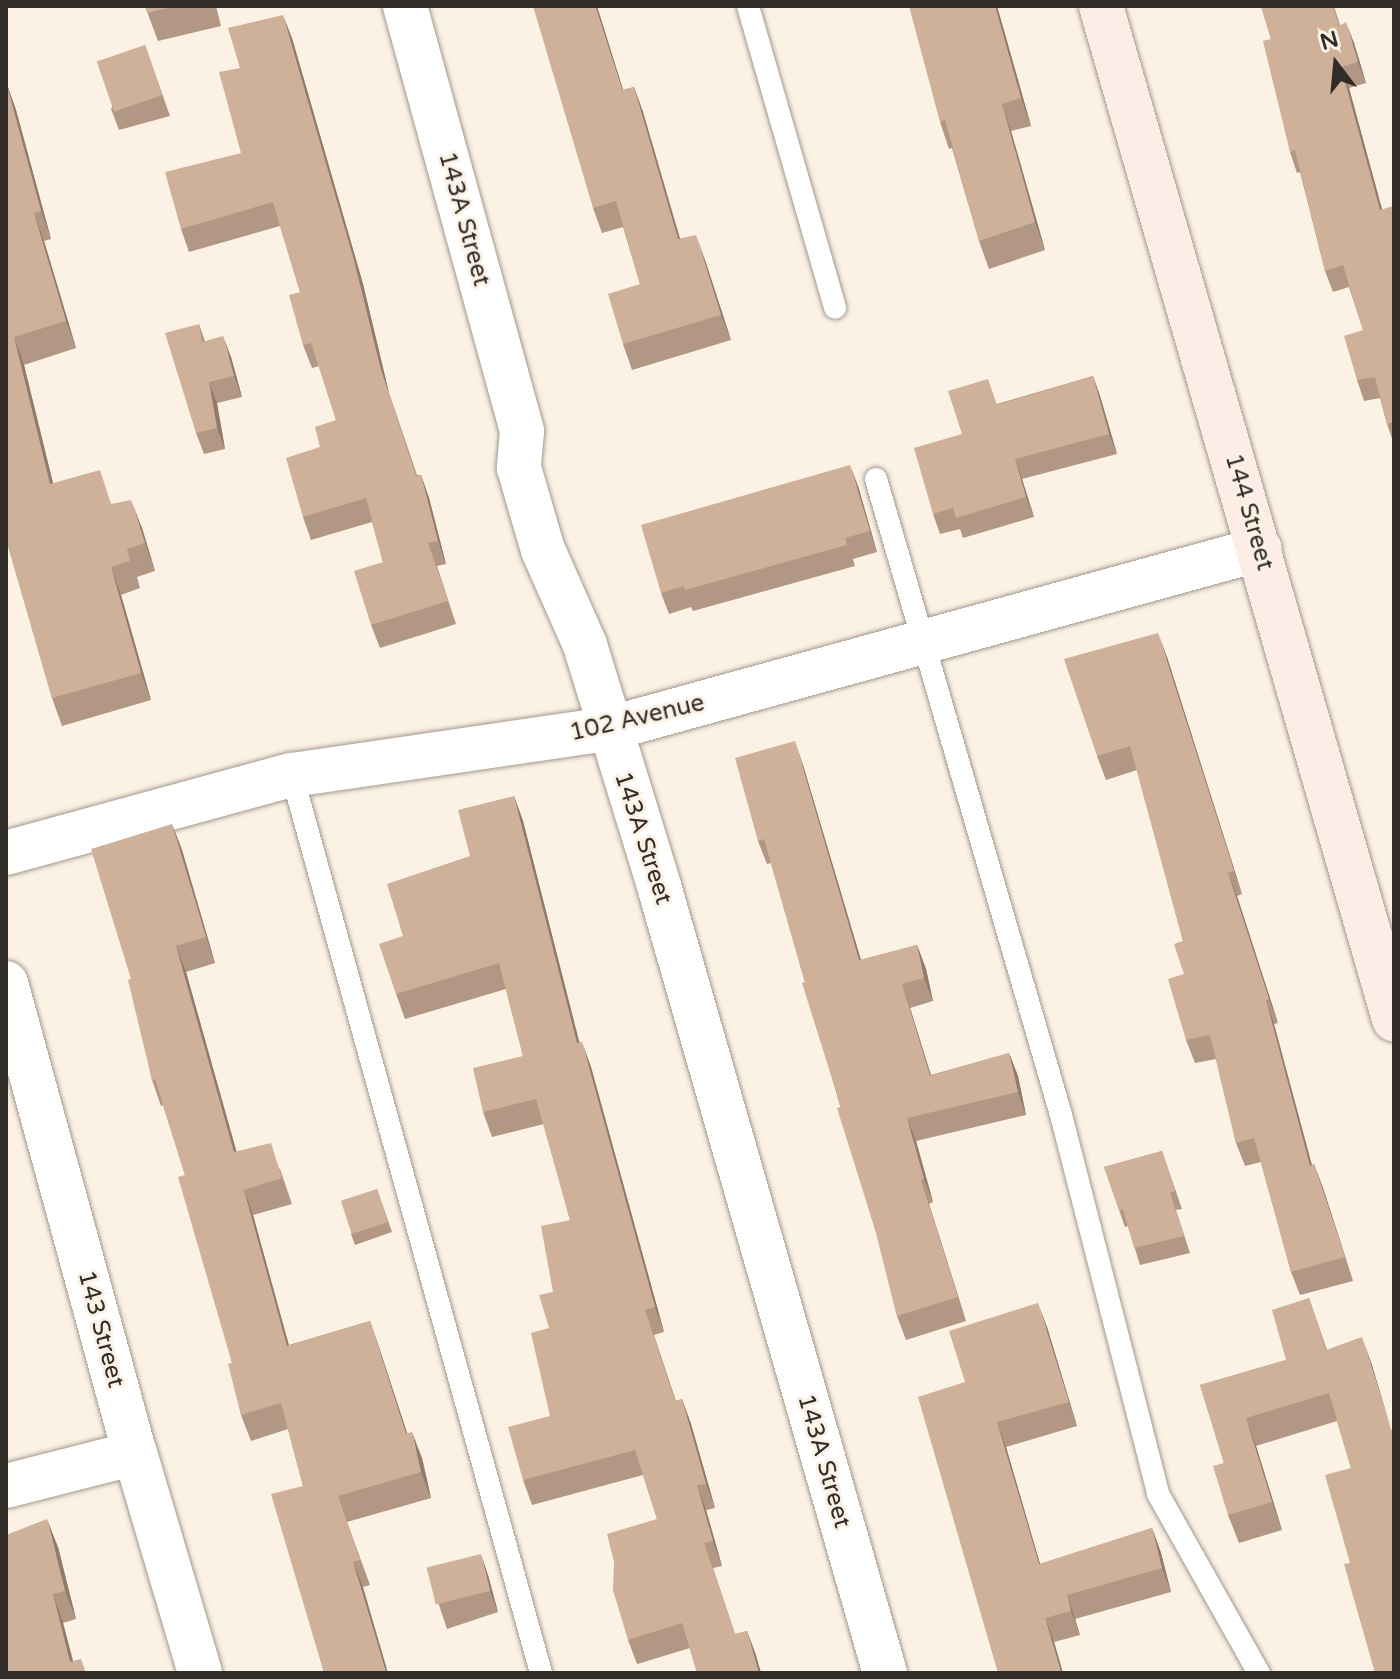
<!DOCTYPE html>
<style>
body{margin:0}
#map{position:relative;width:1400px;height:1679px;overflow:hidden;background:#fbf1e4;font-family:"Varela Round",sans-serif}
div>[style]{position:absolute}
.roads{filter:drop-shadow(0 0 2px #a2998d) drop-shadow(0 0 2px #a2998d)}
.lane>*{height:22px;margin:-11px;padding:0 11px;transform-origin:11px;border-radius:11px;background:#fff}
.street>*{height:44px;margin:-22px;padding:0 22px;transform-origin:22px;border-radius:22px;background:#fff}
.secondary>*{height:44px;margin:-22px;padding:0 22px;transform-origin:22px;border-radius:22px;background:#feece6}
.wall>*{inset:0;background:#b29784}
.shaded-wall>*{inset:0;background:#917b6b}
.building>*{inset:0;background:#cfb099;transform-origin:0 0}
span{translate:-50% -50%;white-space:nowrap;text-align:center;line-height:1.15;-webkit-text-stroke:6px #fbf1e4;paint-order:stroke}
.street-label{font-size:24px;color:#302c28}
.frame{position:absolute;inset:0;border:8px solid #302c28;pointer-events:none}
.north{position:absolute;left:1296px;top:24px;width:80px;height:80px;-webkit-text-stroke:6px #fbf1e4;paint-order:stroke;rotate:344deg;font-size:22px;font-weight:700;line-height:32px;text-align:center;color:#302c28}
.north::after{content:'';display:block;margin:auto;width:28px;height:36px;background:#302c28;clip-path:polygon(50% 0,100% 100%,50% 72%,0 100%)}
</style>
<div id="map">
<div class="roads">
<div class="lane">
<i style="left:748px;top:6px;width:314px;rotate:73.9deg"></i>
<i style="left:876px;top:479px;width:662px;rotate:73.78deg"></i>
<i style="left:1061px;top:1115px;width:391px;rotate:75.6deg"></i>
<i style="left:1158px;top:1494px;width:206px;rotate:60.6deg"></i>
<i style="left:292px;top:775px;width:932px;rotate:74.5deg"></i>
</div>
<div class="street">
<i style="left:405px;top:6px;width:441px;rotate:74.6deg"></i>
<i style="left:522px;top:431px;width:37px;rotate:95deg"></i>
<i style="left:519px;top:468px;width:85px;rotate:73.7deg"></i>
<i style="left:543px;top:550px;width:104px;rotate:66.1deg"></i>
<i style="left:585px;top:645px;width:252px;rotate:72.9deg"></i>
<i style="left:659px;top:886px;width:819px;rotate:73.98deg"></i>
<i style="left:6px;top:853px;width:296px;rotate:-15.3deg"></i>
<i style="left:292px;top:775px;width:319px;rotate:-8.3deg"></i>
<i style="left:608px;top:729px;width:676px;rotate:-15.43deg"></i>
<i style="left:6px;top:983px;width:487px;rotate:74.7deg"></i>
<i style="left:135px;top:1453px;width:229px;rotate:73.5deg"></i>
<i style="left:6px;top:1486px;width:133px;rotate:-14.3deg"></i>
</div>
<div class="secondary">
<i style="left:1101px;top:6px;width:1055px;rotate:73.87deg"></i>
</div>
</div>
<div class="wall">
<i style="clip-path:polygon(145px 6px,216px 6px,221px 26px,158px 41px)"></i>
<i style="clip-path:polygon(997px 6px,1031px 126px,1011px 131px,1045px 250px,989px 269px,979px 241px,952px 148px,949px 149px,940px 122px)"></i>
<i style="clip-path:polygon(1261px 6px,1334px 6px,1340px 25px,1354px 43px,1366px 83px,1349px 88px,1382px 210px,1394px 208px,1394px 444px,1387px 424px,1380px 398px,1364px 401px,1357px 380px,1363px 330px,1349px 287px,1333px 292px,1325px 271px,1300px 172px,1297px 173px,1290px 152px,1271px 39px)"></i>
<i style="clip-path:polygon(292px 38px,363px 284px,389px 393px,417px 475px,421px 475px,429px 498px,446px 564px,437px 566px,456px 624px,380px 648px,371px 625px,383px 562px,372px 522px,311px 540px,303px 517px,320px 447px,336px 420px,319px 366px,312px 368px,303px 345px,300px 292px,280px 226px,189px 252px,181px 229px,241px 153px,240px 68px)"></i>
<i style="clip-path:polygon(145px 45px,170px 116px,119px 130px,111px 109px)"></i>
<i style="clip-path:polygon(6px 82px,16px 110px,51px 239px,44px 241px,76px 348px,24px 365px,53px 483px,112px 504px,142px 528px,155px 571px,137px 577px,140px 588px,121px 595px,151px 700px,62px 726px,52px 698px,6px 539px)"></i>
<i style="clip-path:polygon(634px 87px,643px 112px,680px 238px,705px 260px,731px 340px,632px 370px,623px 344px,640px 284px,623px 227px,602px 233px,593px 208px,623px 90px)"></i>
<i style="clip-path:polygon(199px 324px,205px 341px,231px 357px,242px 397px,217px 403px,225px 449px,204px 454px,196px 433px)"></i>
<i style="clip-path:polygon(1093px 376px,1100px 396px,1117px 454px,1022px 479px,1034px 517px,963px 538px,960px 529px,940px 534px,933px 514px,962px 434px,997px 404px)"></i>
<i style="clip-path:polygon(858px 486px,877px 552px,853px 559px,855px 566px,693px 611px,691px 607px,669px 614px,661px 593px)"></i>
<i style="clip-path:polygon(1167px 657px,1242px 894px,1237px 896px,1278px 1023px,1274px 1024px,1312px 1165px,1314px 1164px,1323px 1188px,1353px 1281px,1300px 1295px,1291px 1272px,1261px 1162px,1245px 1166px,1236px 1143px,1216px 1059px,1195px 1063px,1186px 1040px,1183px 941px,1137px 770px,1106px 780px,1097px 756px)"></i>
<i style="clip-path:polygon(803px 765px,861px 960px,917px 945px,926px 969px,933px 1001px,910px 1008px,931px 1075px,1009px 1053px,1018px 1076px,1026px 1115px,916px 1141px,933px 1202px,929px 1204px,966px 1321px,906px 1340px,897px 1316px,877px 1236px,771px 863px,767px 864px,758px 841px)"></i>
<i style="clip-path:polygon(514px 796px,523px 821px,579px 1043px,591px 1067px,664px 1332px,654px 1335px,676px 1401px,682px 1399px,691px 1424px,715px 1508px,706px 1510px,722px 1566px,713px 1568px,735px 1634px,747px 1631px,761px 1673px,697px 1673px,690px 1648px,637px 1664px,628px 1640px,657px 1519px,643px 1475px,532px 1505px,523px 1480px,550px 1416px,549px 1328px,553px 1292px,570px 1220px,544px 1124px,492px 1137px,483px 1112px,523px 1056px,506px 989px,405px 1019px,396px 994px,403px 936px,470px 856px)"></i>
<i style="clip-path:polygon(172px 824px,182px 850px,215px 963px,186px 972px,236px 1152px,280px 1169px,292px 1204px,253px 1215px,289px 1345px,370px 1321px,407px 1434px,422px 1458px,431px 1498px,347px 1522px,370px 1585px,363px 1587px,303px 1486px,288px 1429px,251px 1441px,241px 1415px,232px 1363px,185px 1175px,163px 1105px,161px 1106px,152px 1080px,131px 979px)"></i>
<i style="clip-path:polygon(1162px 1151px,1182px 1209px,1176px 1210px,1190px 1253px,1140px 1265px,1128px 1226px,1125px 1227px,1104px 1167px)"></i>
<i style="clip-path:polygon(377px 1189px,392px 1232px,355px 1245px,351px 1234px)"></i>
<i style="clip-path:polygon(1309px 1298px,1327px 1350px,1372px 1365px,1350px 1563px,1351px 1468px,1337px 1421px,1256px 1446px,1282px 1530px,1239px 1543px,1228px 1515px,1224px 1463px,1200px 1385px,1286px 1360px)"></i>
<i style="clip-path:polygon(1047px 1327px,1077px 1426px,1006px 1447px,1040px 1564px,1152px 1528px,1161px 1553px,1171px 1592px,1075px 1619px,1080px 1635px,1054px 1642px,1063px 1673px,965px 1382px)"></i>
<i style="clip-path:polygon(58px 1547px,76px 1619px,63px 1623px,73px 1661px,6px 1673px)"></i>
<i style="clip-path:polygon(427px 1569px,488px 1575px,498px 1612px,447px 1629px)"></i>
</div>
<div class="shaded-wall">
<i style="clip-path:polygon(595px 6px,597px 6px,631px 115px,622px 90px)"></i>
<i style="clip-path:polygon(995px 6px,997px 6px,1031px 126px,1021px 98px)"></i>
<i style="clip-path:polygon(283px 15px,292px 38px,363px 284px,389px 393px,425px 499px,381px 370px)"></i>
<i style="clip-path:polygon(1346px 22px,1354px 43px,1366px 83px,1358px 62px)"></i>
<i style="clip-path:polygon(1341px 67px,1349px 88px,1388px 231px,1380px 210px)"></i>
<i style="clip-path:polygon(6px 82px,16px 110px,51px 239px,41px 211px)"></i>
<i style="clip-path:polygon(634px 87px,643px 112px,687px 264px,678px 239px)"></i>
<i style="clip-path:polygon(1002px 104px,1011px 131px,1045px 250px,1035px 222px)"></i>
<i style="clip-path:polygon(34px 213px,44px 241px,76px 348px,66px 321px)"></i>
<i style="clip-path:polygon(696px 235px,705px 260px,731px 340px,721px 315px)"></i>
<i style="clip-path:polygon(223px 336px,231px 357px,242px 397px,234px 376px)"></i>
<i style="clip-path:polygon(14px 337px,24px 365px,60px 512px,50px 484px)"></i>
<i style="clip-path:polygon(1093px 376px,1100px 396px,1117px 454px,1109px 434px)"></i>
<i style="clip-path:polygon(209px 382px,217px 403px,225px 449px,217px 428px)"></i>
<i style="clip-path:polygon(1015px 459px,1022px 479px,1034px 517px,1026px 497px)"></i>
<i style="clip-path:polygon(850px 465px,858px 486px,877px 552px,870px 531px)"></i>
<i style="clip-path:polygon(421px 475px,429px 498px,446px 564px,438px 541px)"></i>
<i style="clip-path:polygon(131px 500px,142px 528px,155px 571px,145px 543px)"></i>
<i style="clip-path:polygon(111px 567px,121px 595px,151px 700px,141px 673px)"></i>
<i style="clip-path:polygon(1158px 633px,1167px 657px,1242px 894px,1234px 871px)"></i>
<i style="clip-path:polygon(795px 741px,803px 765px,868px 984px,859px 960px)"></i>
<i style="clip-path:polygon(514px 796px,523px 821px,586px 1068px,577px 1043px)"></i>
<i style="clip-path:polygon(172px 824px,182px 850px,215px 963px,206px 937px)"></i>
<i style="clip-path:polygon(1228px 873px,1237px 896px,1278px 1023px,1269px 999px)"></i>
<i style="clip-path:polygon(917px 945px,926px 969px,933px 1001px,924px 978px)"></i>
<i style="clip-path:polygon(176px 946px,186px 972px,244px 1178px,234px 1152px)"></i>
<i style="clip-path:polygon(902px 984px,910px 1008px,938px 1099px,930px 1076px)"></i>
<i style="clip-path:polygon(1266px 1000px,1274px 1024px,1318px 1189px,1310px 1166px)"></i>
<i style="clip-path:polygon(582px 1042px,591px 1067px,664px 1332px,655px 1307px)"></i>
<i style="clip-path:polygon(1009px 1053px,1018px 1076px,1026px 1115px,1018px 1092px)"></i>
<i style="clip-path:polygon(907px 1118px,916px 1141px,933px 1202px,924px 1179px)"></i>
<i style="clip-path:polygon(1314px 1164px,1323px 1188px,1353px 1281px)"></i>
<i style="clip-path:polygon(921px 1180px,929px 1204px,966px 1321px,958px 1297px)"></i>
<i style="clip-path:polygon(244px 1190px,253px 1215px,296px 1372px,287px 1346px)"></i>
<i style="clip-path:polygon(1038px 1303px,1047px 1327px,1077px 1426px,1069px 1402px)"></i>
<i style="clip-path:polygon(370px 1321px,379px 1347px,416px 1460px,406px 1434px)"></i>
<i style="clip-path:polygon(1362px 1337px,1372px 1365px,1394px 1439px)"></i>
<i style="clip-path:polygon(682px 1399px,691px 1424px,715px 1508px,706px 1484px)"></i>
<i style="clip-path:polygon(1246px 1418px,1256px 1446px,1282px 1530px,1272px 1502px)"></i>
<i style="clip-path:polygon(997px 1422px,1006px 1447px,1047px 1588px,1039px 1564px)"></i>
<i style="clip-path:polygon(412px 1432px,422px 1458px,431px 1498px,421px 1472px)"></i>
<i style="clip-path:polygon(697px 1485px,706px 1510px,722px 1566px,713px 1541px)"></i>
<i style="clip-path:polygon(47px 1519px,58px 1547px,76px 1619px,65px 1591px)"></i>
<i style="clip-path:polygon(1152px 1528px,1161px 1553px,1171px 1592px,1162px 1568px)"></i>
<i style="clip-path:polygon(481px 1554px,488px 1575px,498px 1612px,490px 1591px)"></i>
<i style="clip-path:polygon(353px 1562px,363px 1587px,388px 1673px,386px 1673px)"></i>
<i style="clip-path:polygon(53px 1594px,63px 1623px,76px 1673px,70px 1662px)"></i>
<i style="clip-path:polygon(1067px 1595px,1075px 1619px,1080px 1635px,1071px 1611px)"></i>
<i style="clip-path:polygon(1045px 1618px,1054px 1642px,1063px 1673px,1061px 1673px)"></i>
<i style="clip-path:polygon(747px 1631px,756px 1655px,761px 1673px,759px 1673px)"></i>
</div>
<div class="building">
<i style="clip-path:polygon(145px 6px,177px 6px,147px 13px)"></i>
<i style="clip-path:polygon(533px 6px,595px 6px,622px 90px,634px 87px,678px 239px,696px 235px,721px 315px,623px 344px,608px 294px,640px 284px,616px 201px,593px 208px)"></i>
<i style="clip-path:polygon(909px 6px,995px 6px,1021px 98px,1002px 104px,1035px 222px,979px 241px,945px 120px,940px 122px)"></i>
<i style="clip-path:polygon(1261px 6px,1333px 6px,1339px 26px,1346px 22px,1358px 62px,1341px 67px,1380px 210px,1393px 206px,1394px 209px,1394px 422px,1387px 424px,1375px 377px,1357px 380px,1344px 336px,1363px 330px,1343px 265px,1325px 271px,1295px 150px,1290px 152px,1263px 41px,1271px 39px)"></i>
<i style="clip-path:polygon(283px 15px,354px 260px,381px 370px,416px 476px,421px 475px,438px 541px,428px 543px,448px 601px,371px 625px,354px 571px,383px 562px,366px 498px,303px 517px,286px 458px,320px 447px,315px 427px,336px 420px,311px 343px,303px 345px,289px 295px,300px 292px,273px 202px,181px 229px,165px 172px,241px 153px,219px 72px,240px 68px,228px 28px)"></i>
<i style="left:145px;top:45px;width:53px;height:51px;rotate:71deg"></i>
<i style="clip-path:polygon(6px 82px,41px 211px,34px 213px,66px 321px,14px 337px,50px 484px,100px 470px,111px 504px,131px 500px,145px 543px,127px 549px,130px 561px,111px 567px,141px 673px,52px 698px,6px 539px)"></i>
<i style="clip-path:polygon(199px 324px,202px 342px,223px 336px,234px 376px,209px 382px,217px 428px,196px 433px,165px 333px)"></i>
<i style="clip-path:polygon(1093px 376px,1109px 434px,1015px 459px,1026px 497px,956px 518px,953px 508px,933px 514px,914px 448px,962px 434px,948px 391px,988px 379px,997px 405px)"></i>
<i style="clip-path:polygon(850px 465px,870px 531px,845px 538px,847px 545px,685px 590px,684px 586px,661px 593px,641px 525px)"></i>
<i style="clip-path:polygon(1158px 633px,1234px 871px,1228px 873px,1269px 999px,1266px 1000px,1310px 1166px,1314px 1164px,1345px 1257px,1291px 1272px,1254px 1138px,1236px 1143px,1210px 1035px,1186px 1040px,1168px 979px,1184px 974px,1174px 944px,1183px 941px,1130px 746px,1097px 756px,1064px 659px)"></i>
<i style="clip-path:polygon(795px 741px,859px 960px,917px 945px,924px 978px,902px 984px,930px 1076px,1009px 1053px,1018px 1092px,907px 1118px,924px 1179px,921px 1180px,958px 1297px,897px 1316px,877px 1236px,837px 1108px,841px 1107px,802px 983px,805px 982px,764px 839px,758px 841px,735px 758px)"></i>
<i style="clip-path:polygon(514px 796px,577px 1043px,582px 1042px,655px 1307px,645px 1310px,675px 1401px,682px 1399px,706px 1484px,697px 1485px,713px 1541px,704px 1543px,735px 1634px,747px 1631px,759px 1673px,697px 1673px,682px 1623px,628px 1640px,613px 1590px,614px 1562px,607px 1534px,657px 1519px,635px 1450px,523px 1480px,508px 1427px,550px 1416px,531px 1333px,549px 1328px,539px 1295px,553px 1292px,541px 1226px,570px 1220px,536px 1099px,483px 1112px,473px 1068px,523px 1056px,499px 963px,396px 994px,379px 944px,403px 936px,387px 884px,470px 856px,458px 810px)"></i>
<i style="clip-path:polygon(172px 824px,206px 937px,176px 946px,234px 1152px,271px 1143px,282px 1178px,244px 1190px,287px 1346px,370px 1321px,406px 1434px,412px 1432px,421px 1472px,338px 1496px,360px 1560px,353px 1562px,386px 1673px,324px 1673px,271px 1494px,303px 1486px,281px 1403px,241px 1415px,228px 1364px,232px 1363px,178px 1177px,185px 1175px,155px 1079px,152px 1080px,128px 980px,131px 979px,91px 849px)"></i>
<i style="clip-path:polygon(1162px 1151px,1175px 1191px,1170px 1193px,1184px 1236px,1134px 1248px,1123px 1209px,1119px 1210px,1104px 1167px)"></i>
<i style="left:377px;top:1189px;width:35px;height:38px;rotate:72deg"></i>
<i style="clip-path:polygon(1309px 1298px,1326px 1350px,1362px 1337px,1391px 1430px,1394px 1430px,1394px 1673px,1375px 1673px,1344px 1564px,1350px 1563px,1325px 1475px,1351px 1468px,1329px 1393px,1246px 1418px,1272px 1502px,1228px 1515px,1213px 1466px,1224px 1463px,1200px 1385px,1286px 1360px,1272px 1310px)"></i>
<i style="clip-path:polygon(1038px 1303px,1069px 1402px,997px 1422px,1039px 1564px,1152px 1528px,1162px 1568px,1067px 1595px,1071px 1611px,1045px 1618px,1061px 1673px,998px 1673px,918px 1397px,965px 1382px,949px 1331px)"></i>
<i style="clip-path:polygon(47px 1519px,65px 1591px,53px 1594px,70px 1662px,81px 1659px,86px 1673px,6px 1673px,6px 1535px)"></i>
<i style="left:481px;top:1554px;width:38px;height:56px;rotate:76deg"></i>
</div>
<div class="street-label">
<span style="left:464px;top:219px;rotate:75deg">143A Street</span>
<span style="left:1249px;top:512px;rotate:74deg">144 Street</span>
<span style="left:637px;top:718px;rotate:-13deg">102 Avenue</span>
<span style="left:643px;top:838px;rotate:72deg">143A Street</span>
<span style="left:101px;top:1329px;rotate:75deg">143 Street</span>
<span style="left:824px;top:1461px;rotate:74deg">143A Street</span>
</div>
<div class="frame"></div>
<div class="north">N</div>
</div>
